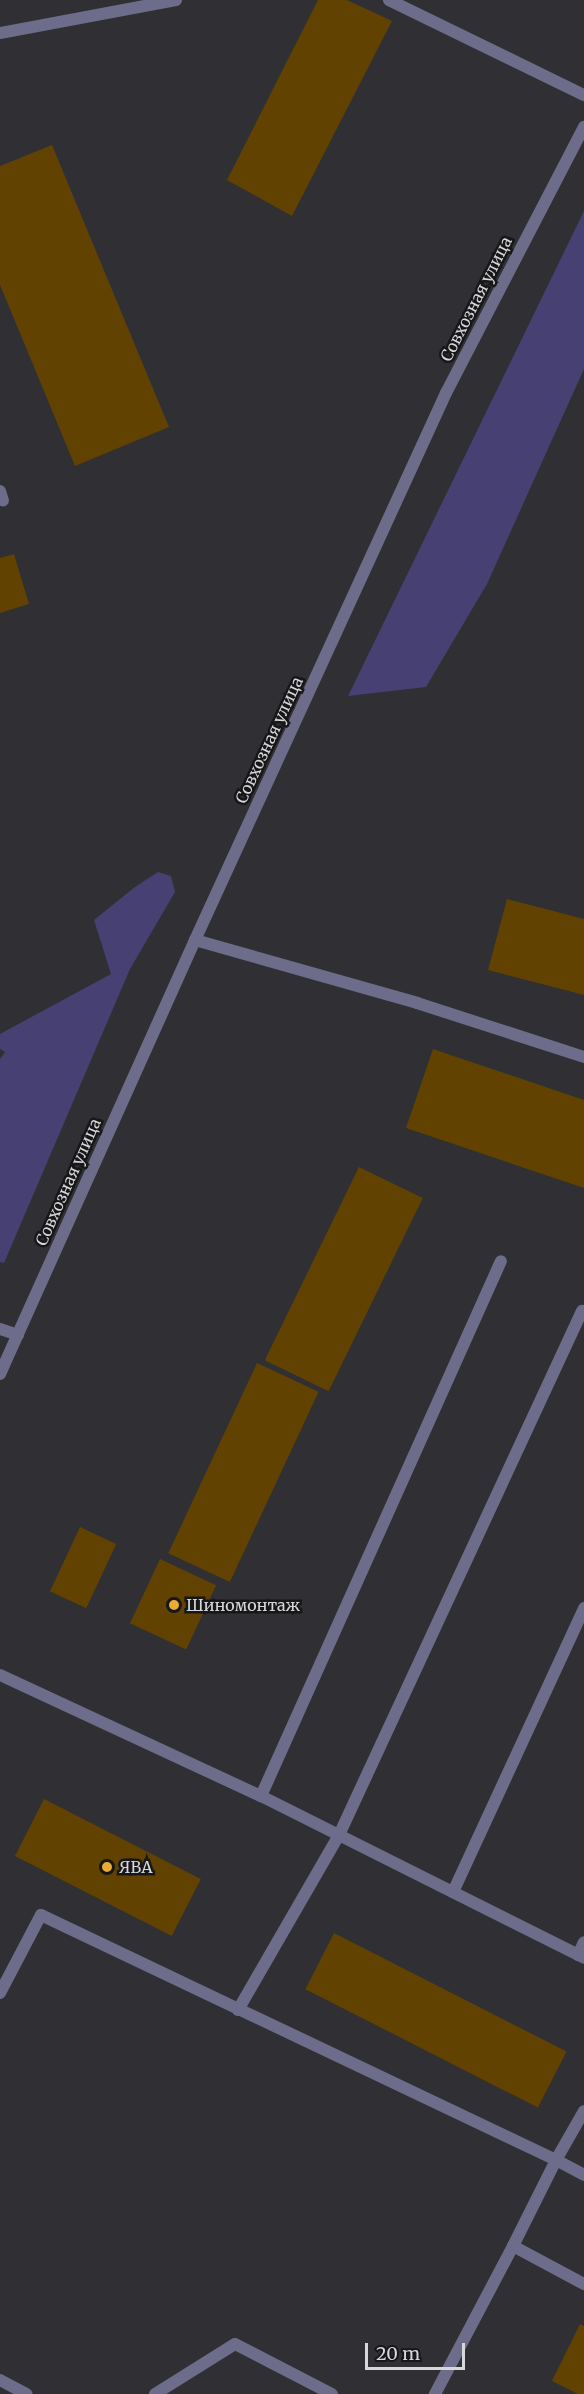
<!DOCTYPE html>
<meta charset="utf-8">
<style>
body{margin:0}
#map{position:relative;width:584px;height:2394px;overflow:hidden;background:#2f2f34;font-family:Merriweather,serif}
div>[style]{position:absolute}
.green>*{inset:0;background:#464172}
.building>*{inset:0;background:#614201;transform-origin:0 0}
.service>*{height:12px;margin:-6px;padding:0 6px;transform-origin:6px;border-radius:6px;background:#6e6c8b}
.minor>*{height:12px;margin:-6px;padding:0 6px;transform-origin:6px;border-radius:6px;background:#6e6c8b}
.dots>*{width:16px;height:16px;translate:-50% -50%;box-sizing:border-box;border:3px solid #171719;border-radius:50%}
span{translate:-50% -50%;white-space:nowrap;text-align:center;line-height:1.15;-webkit-text-stroke:5px #171719;paint-order:stroke}
.street-label{font-size:16px;color:#d7d7da}
.poi-label{font-size:16px;color:#d7d7da}
.left{translate:0 -50%;text-align:left}
.scale{position:absolute;left:365px;top:2343px;width:100px;height:27px;box-sizing:border-box;border:3px solid #d7d7da;border-top:0;padding-left:8px;font-size:18px;line-height:21px;white-space:nowrap;color:#d7d7da;-webkit-text-stroke:4px #171719;paint-order:stroke}
</style>
<div id="map">
<div class="green">
<i style="clip-path:polygon(584px 211px,584px 369px,487px 584px,426px 687px,348px 696px)"></i>
<i style="clip-path:polygon(158px 872px,171px 876px,175px 892px,130px 969px,4px 1263px,0 1262px,0 1059px,5px 1052px,0 1049px,0 1034px,111px 974px,94px 920px,135px 887px)"></i>
</div>
<div class="building">
<i style="clip-path:polygon(318px 0,347px 0,392px 21px,292px 216px,227px 180px)"></i>
<i style="clip-path:polygon(52px 145px,169px 427px,75px 466px,0 285px,0 166px)"></i>
<i style="clip-path:polygon(14px 554px,29px 604px,0 613px,0 558px)"></i>
<i style="clip-path:polygon(507px 899px,584px 919px,584px 995px,488px 970px)"></i>
<i style="clip-path:polygon(433px 1049px,584px 1100px,584px 1188px,406px 1128px)"></i>
<i style="left:359px;top:1167px;width:71px;height:215px;rotate:26deg"></i>
<i style="left:257px;top:1363px;width:68px;height:210px;rotate:25deg"></i>
<i style="left:80px;top:1527px;width:40px;height:71px;rotate:25deg"></i>
<i style="left:160px;top:1559px;width:62px;height:71px;rotate:25deg"></i>
<i style="left:44px;top:1799px;width:176px;height:64px;rotate:27deg"></i>
<i style="left:334px;top:1933px;width:261px;height:63px;rotate:27deg"></i>
<i style="clip-path:polygon(580px 2324px,584px 2326px,584px 2394px,578px 2394px,552px 2381px)"></i>
</div>
<div class="service">
<i style="left:389px;top:0;width:217px;rotate:26deg"></i>
<i style="left:0;top:33px;width:179px;rotate:-10.6deg"></i>
<i style="left:0;top:491px;width:10px;rotate:73deg"></i>
<i style="left:195px;top:940px;width:231px;rotate:15.8deg"></i>
<i style="left:417px;top:1003px;width:176px;rotate:17.9deg"></i>
<i style="left:261px;top:1796px;width:586px;rotate:-65.84deg"></i>
<i style="left:453px;top:1892px;width:313px;rotate:-65.2deg"></i>
<i style="left:578px;top:1955px;width:14px;rotate:-65deg"></i>
<i style="left:0;top:1993px;width:88px;rotate:-62.3deg"></i>
<i style="left:41px;top:1915px;width:570px;rotate:25.44deg"></i>
<i style="left:556px;top:2160px;width:56px;rotate:-60.3deg"></i>
<i style="left:238px;top:2010px;width:202px;rotate:-60deg"></i>
<i style="left:339px;top:1835px;width:578px;rotate:-65.12deg"></i>
<i style="left:513px;top:2246px;width:96px;rotate:-63.4deg"></i>
<i style="left:556px;top:2160px;width:32px;rotate:28deg"></i>
<i style="left:0;top:2380px;width:30px;rotate:28deg"></i>
<i style="left:155px;top:2394px;width:94px;rotate:-32deg"></i>
<i style="left:235px;top:2344px;width:109px;rotate:27.3deg"></i>
<i style="left:435px;top:2394px;width:167px;rotate:-62.2deg"></i>
<i style="left:513px;top:2246px;width:81px;rotate:28.2deg"></i>
</div>
<div class="minor">
<i style="left:0;top:1329px;width:19px;rotate:18deg"></i>
<i style="left:0;top:1374px;width:476px;rotate:-65.8deg"></i>
<i style="left:195px;top:940px;width:602px;rotate:-65.35deg"></i>
<i style="left:446px;top:393px;width:300px;rotate:-62.6deg"></i>
<i style="left:0;top:1675px;width:288px;rotate:24.9deg"></i>
<i style="left:261px;top:1796px;width:361px;rotate:26.6deg"></i>
</div>
<div class="dots">
<i style="left:174px;top:1605px;background:#e9ab38"></i>
<i style="left:107px;top:1867px;background:#e9ab38"></i>
</div>
<div class="street-label">
<span style="left:476px;top:299px;rotate:-63deg">Совхозная улица</span>
<span style="left:269px;top:740px;rotate:-65deg">Совхозная улица</span>
<span style="left:68px;top:1182px;rotate:-66deg">Совхозная улица</span>
</div>
<div class="poi-label">
<span class="left" style="left:186px;top:1605px">Шиномонтаж</span>
<span class="left" style="left:119px;top:1867px">ЯВА</span>
</div>
<div class="scale">20 m</div>
</div>
